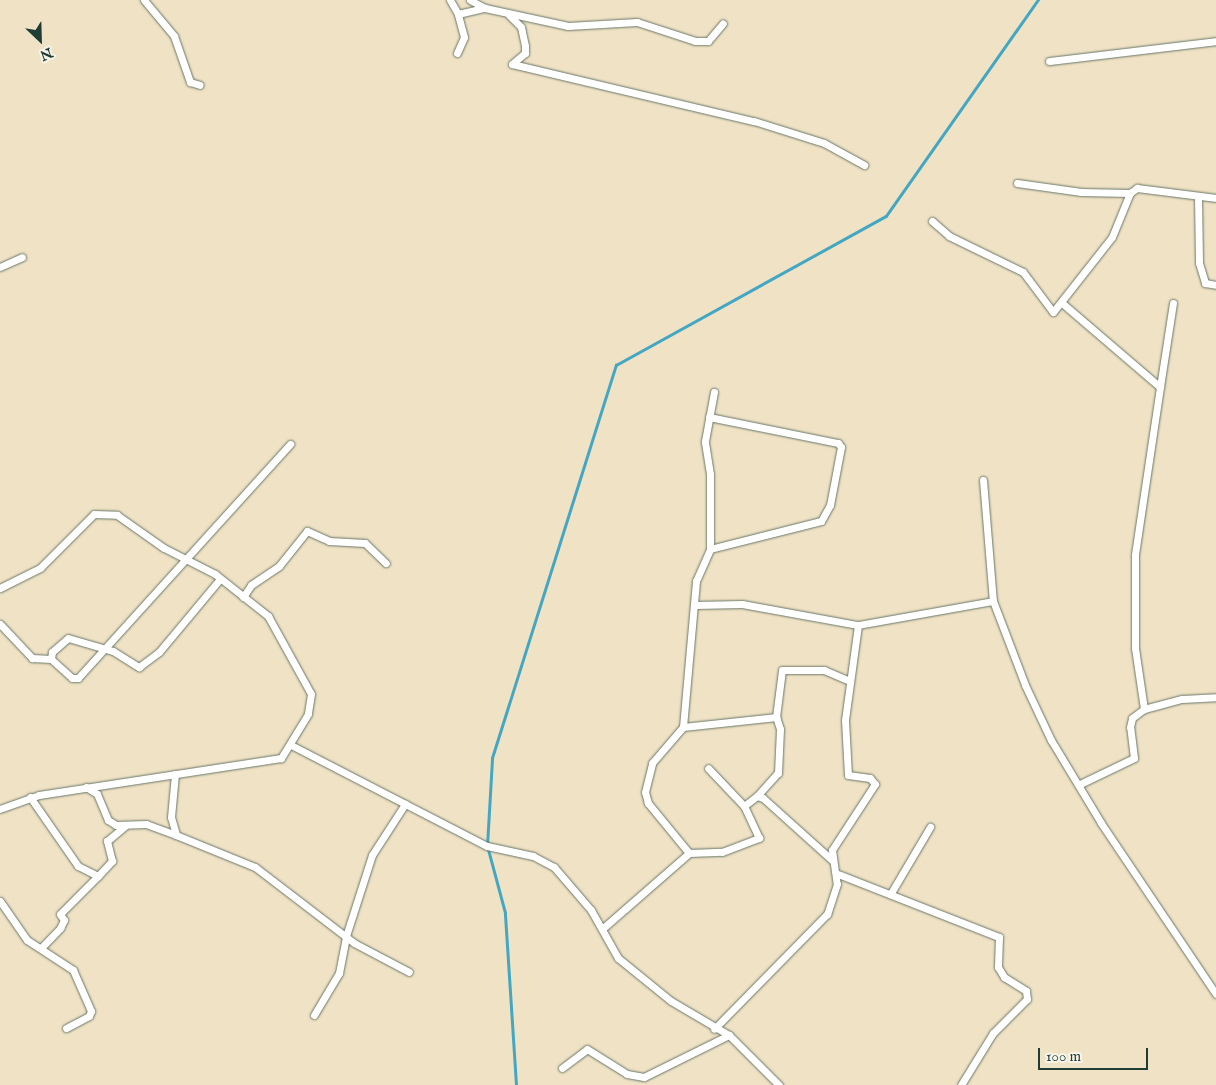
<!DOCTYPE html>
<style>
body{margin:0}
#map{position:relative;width:1216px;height:1085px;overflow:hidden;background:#f0e2c5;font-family:"IM FELL English",serif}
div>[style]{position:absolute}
.stream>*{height:2.5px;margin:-1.25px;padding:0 1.25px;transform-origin:1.25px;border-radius:1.25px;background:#43a7c3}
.roads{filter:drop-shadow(0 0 1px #687767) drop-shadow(0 0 1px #687767)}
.street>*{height:7px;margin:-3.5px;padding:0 3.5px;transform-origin:3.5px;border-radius:3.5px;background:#fff}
span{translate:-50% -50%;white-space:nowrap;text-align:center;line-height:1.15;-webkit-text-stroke:4px #f7f3e8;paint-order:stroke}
.north{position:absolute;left:15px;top:15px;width:50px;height:50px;-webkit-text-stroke:4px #f7f3e8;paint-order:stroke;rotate:156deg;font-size:14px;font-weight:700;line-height:20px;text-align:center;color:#1f3d34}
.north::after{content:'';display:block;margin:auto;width:18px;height:22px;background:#1f3d34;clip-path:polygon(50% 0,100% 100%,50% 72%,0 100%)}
.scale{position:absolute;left:1038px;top:1048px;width:110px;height:22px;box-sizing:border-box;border:2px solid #1f3d34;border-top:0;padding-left:6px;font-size:15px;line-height:18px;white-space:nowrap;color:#1f3d34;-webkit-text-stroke:4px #f7f3e8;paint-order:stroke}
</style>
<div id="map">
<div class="stream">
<i style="left:516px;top:1085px;width:172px;rotate:-93.7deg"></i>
<i style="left:505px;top:913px;width:69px;rotate:-105deg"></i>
<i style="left:487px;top:846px;width:88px;rotate:-86.7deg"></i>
<i style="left:492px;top:758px;width:412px;rotate:-72.5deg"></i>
<i style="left:616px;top:365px;width:308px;rotate:-28.9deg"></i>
<i style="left:886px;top:216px;width:264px;rotate:-54.9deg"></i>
</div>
<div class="roads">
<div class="street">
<i style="left:144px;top:0;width:47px;rotate:50.2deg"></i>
<i style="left:174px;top:36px;width:49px;rotate:70.8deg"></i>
<i style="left:190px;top:82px;width:10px;rotate:17deg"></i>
<i style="left:450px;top:0;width:16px;rotate:60deg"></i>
<i style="left:458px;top:14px;width:28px;rotate:-13deg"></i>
<i style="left:485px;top:8px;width:85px;rotate:12.2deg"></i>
<i style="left:568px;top:26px;width:69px;rotate:-3.3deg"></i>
<i style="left:637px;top:22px;width:61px;rotate:18.1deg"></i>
<i style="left:695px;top:41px;width:13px"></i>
<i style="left:708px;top:41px;width:23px;rotate:-50deg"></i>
<i style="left:470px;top:0;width:17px;rotate:28deg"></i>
<i style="left:509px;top:15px;width:17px;rotate:45deg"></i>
<i style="left:521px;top:27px;width:19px;rotate:78deg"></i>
<i style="left:525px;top:46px;width:7px;rotate:90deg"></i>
<i style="left:525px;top:53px;width:17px;rotate:140deg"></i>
<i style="left:512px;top:64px;width:249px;rotate:13.3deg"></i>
<i style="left:754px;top:121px;width:73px;rotate:17.4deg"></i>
<i style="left:824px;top:143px;width:46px;rotate:28.8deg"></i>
<i style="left:457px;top:53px;width:17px;rotate:-66deg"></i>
<i style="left:464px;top:37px;width:24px;rotate:-105deg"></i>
<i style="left:1049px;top:61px;width:168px;rotate:-6.8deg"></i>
<i style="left:1017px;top:183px;width:65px;rotate:8deg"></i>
<i style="left:1081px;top:192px;width:49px;rotate:1.2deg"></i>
<i style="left:1198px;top:198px;width:65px;rotate:89.1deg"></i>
<i style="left:1199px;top:263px;width:21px;rotate:73deg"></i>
<i style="left:1205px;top:283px;width:11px;rotate:10deg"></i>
<i style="left:932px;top:221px;width:23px;rotate:41deg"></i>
<i style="left:949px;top:236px;width:82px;rotate:25.9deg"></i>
<i style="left:1023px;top:272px;width:50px;rotate:53.1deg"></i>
<i style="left:1053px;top:312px;width:95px;rotate:-51.8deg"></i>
<i style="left:1112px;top:237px;width:48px;rotate:-67.8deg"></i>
<i style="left:1130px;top:193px;width:9px;rotate:-36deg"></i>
<i style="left:1137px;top:188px;width:80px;rotate:7.2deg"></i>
<i style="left:0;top:267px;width:24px;rotate:-24deg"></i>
<i style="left:1062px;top:303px;width:129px;rotate:40.6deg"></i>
<i style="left:1160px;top:387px;width:170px;rotate:98.5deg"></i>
<i style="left:1135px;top:555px;width:93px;rotate:90deg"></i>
<i style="left:1135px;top:648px;width:62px;rotate:81.6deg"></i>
<i style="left:1160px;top:387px;width:85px;rotate:-81.2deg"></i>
<i style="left:709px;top:417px;width:132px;rotate:11.4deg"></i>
<i style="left:838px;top:443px;width:5px;rotate:53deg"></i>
<i style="left:841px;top:447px;width:59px;rotate:100.7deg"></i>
<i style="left:830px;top:505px;width:18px;rotate:119deg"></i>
<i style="left:821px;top:521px;width:114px;rotate:165.8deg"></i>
<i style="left:983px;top:480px;width:121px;rotate:85.3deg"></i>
<i style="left:993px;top:601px;width:90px;rotate:69.1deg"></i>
<i style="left:1025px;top:685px;width:61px;rotate:64.7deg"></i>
<i style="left:1051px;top:740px;width:97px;rotate:58.9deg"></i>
<i style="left:1101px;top:823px;width:206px;rotate:56.1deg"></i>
<i style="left:0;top:588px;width:45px;rotate:-26.6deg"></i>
<i style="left:40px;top:568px;width:76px;rotate:-45deg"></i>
<i style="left:94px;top:514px;width:23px;rotate:2deg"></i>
<i style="left:117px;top:515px;width:57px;rotate:35.1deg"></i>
<i style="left:164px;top:548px;width:57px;rotate:27deg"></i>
<i style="left:215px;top:574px;width:68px;rotate:38.4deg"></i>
<i style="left:268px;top:616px;width:89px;rotate:61.1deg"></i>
<i style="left:311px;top:694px;width:20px;rotate:99deg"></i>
<i style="left:308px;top:714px;width:52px;rotate:121.5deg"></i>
<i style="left:281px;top:758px;width:245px;rotate:171.3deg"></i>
<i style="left:39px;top:795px;width:41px;rotate:160.3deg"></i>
<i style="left:243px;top:597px;width:14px;rotate:-56deg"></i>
<i style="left:251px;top:585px;width:34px;rotate:-34deg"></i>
<i style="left:279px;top:566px;width:45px;rotate:-51.3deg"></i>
<i style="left:307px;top:531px;width:24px;rotate:24deg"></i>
<i style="left:329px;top:541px;width:36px;rotate:3deg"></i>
<i style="left:365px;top:543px;width:29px;rotate:44deg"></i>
<i style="left:695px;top:605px;width:47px;rotate:-1.2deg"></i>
<i style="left:742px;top:604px;width:118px;rotate:10.3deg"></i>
<i style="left:858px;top:625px;width:96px;rotate:97.8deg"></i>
<i style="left:845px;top:720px;width:55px;rotate:86.9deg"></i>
<i style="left:848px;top:775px;width:22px;rotate:8deg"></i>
<i style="left:870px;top:778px;width:8px;rotate:50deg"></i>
<i style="left:875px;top:784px;width:79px;rotate:123.1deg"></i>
<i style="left:832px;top:850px;width:34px;rotate:82deg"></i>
<i style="left:837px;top:884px;width:32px;rotate:108deg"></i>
<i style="left:827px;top:914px;width:161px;rotate:134.5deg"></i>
<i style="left:0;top:624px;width:47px;rotate:46.7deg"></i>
<i style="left:32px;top:658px;width:19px;rotate:3deg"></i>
<i style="left:51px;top:659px;width:28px;rotate:42deg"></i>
<i style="left:72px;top:678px;width:6px"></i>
<i style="left:78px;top:678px;width:316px;rotate:-47.8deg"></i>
<i style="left:858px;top:625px;width:137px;rotate:-10.1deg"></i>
<i style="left:51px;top:659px;width:7px;rotate:-82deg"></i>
<i style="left:52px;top:652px;width:21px;rotate:-41deg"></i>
<i style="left:68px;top:638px;width:47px;rotate:16.1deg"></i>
<i style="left:113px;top:651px;width:31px;rotate:32deg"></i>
<i style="left:139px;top:667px;width:25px;rotate:-37deg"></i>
<i style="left:159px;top:652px;width:95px;rotate:-50.1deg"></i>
<i style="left:683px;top:727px;width:94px;rotate:-6.1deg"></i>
<i style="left:776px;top:717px;width:47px;rotate:-82.7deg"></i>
<i style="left:782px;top:670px;width:42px"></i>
<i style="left:824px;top:670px;width:28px;rotate:23deg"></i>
<i style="left:291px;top:745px;width:220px;rotate:27.3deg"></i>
<i style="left:487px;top:846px;width:47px;rotate:12.3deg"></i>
<i style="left:533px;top:856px;width:24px;rotate:28deg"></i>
<i style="left:554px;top:867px;width:57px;rotate:49.3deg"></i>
<i style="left:591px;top:910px;width:55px;rotate:60.6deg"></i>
<i style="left:618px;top:958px;width:68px;rotate:39.1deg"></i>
<i style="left:671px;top:1001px;width:67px;rotate:30.4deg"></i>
<i style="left:729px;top:1035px;width:71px;rotate:45deg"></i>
<i style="left:175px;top:774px;width:43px;rotate:95.3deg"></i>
<i style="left:171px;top:817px;width:19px;rotate:74deg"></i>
<i style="left:176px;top:835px;width:85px;rotate:22.1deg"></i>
<i style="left:255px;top:867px;width:125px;rotate:37.5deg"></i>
<i style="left:354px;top:943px;width:62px;rotate:27.8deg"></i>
<i style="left:1080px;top:784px;width:60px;rotate:-25.7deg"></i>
<i style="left:1134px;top:758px;width:31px;rotate:-97deg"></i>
<i style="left:1130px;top:727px;width:9px;rotate:-77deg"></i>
<i style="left:1132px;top:718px;width:15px;rotate:-37deg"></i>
<i style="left:1144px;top:709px;width:39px;rotate:-15deg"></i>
<i style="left:1182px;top:699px;width:34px;rotate:-3deg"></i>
<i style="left:86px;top:787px;width:13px;rotate:32deg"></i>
<i style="left:97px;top:794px;width:28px;rotate:67deg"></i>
<i style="left:108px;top:820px;width:9px;rotate:32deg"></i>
<i style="left:116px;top:825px;width:30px;rotate:-2deg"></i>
<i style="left:146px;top:824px;width:32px;rotate:20deg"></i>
<i style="left:757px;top:796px;width:31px;rotate:-48deg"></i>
<i style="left:778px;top:773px;width:44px;rotate:-87.4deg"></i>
<i style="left:780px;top:729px;width:13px;rotate:-108deg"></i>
<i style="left:30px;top:797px;width:84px;rotate:55.2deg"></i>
<i style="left:78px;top:866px;width:22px;rotate:27deg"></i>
<i style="left:98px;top:876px;width:21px;rotate:-47deg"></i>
<i style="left:112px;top:861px;width:21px;rotate:-104deg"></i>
<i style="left:107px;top:841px;width:23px;rotate:-40deg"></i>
<i style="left:744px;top:806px;width:16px;rotate:-38deg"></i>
<i style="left:757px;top:796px;width:6px;rotate:18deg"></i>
<i style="left:763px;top:798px;width:94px;rotate:42deg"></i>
<i style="left:689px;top:853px;width:33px;rotate:-2deg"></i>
<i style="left:722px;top:852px;width:40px;rotate:-21deg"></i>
<i style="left:759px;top:838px;width:35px;rotate:-115deg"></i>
<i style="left:744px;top:806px;width:52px;rotate:-133.5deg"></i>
<i style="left:838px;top:874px;width:173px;rotate:21.4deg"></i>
<i style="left:999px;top:937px;width:30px;rotate:92deg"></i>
<i style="left:998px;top:967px;width:12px;rotate:59deg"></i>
<i style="left:1004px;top:977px;width:26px;rotate:32deg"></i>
<i style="left:1026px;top:991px;width:8px;rotate:83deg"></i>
<i style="left:1027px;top:999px;width:48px;rotate:135deg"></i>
<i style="left:993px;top:1033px;width:61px;rotate:121.6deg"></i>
<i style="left:891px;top:893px;width:77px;rotate:-59.4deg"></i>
<i style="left:0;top:901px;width:47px;rotate:55.3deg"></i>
<i style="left:27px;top:940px;width:55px;rotate:33.1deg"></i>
<i style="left:73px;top:970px;width:45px;rotate:66.3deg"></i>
<i style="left:91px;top:1011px;width:5px;rotate:112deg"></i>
<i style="left:89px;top:1016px;width:26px;rotate:152deg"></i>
<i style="left:602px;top:929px;width:116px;rotate:-41.1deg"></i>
<i style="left:689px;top:853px;width:65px;rotate:-129.4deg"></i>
<i style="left:648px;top:803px;width:11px;rotate:-105deg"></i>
<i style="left:645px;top:792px;width:30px;rotate:-76deg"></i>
<i style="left:652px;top:763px;width:48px;rotate:-49.3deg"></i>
<i style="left:683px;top:727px;width:147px;rotate:-84.9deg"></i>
<i style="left:696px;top:581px;width:35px;rotate:-66deg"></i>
<i style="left:710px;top:549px;width:75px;rotate:-90deg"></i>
<i style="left:710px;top:474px;width:33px;rotate:-99deg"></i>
<i style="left:705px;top:441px;width:50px;rotate:-79.6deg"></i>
<i style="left:41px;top:948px;width:28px;rotate:-46deg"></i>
<i style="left:60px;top:928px;width:9px;rotate:-63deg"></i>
<i style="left:64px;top:920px;width:7px;rotate:-124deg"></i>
<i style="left:60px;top:914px;width:54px;rotate:-45deg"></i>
<i style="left:314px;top:1015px;width:49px;rotate:-59.2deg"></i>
<i style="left:339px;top:973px;width:38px;rotate:-79deg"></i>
<i style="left:346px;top:936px;width:85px;rotate:-72.2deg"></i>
<i style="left:372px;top:855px;width:61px;rotate:-57.1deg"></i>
<i style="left:562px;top:1068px;width:31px;rotate:-37deg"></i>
<i style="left:587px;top:1049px;width:47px;rotate:32deg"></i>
<i style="left:627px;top:1074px;width:17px;rotate:10deg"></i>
<i style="left:644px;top:1077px;width:95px;rotate:-26.3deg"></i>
</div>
</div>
<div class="north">N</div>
<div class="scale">100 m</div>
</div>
